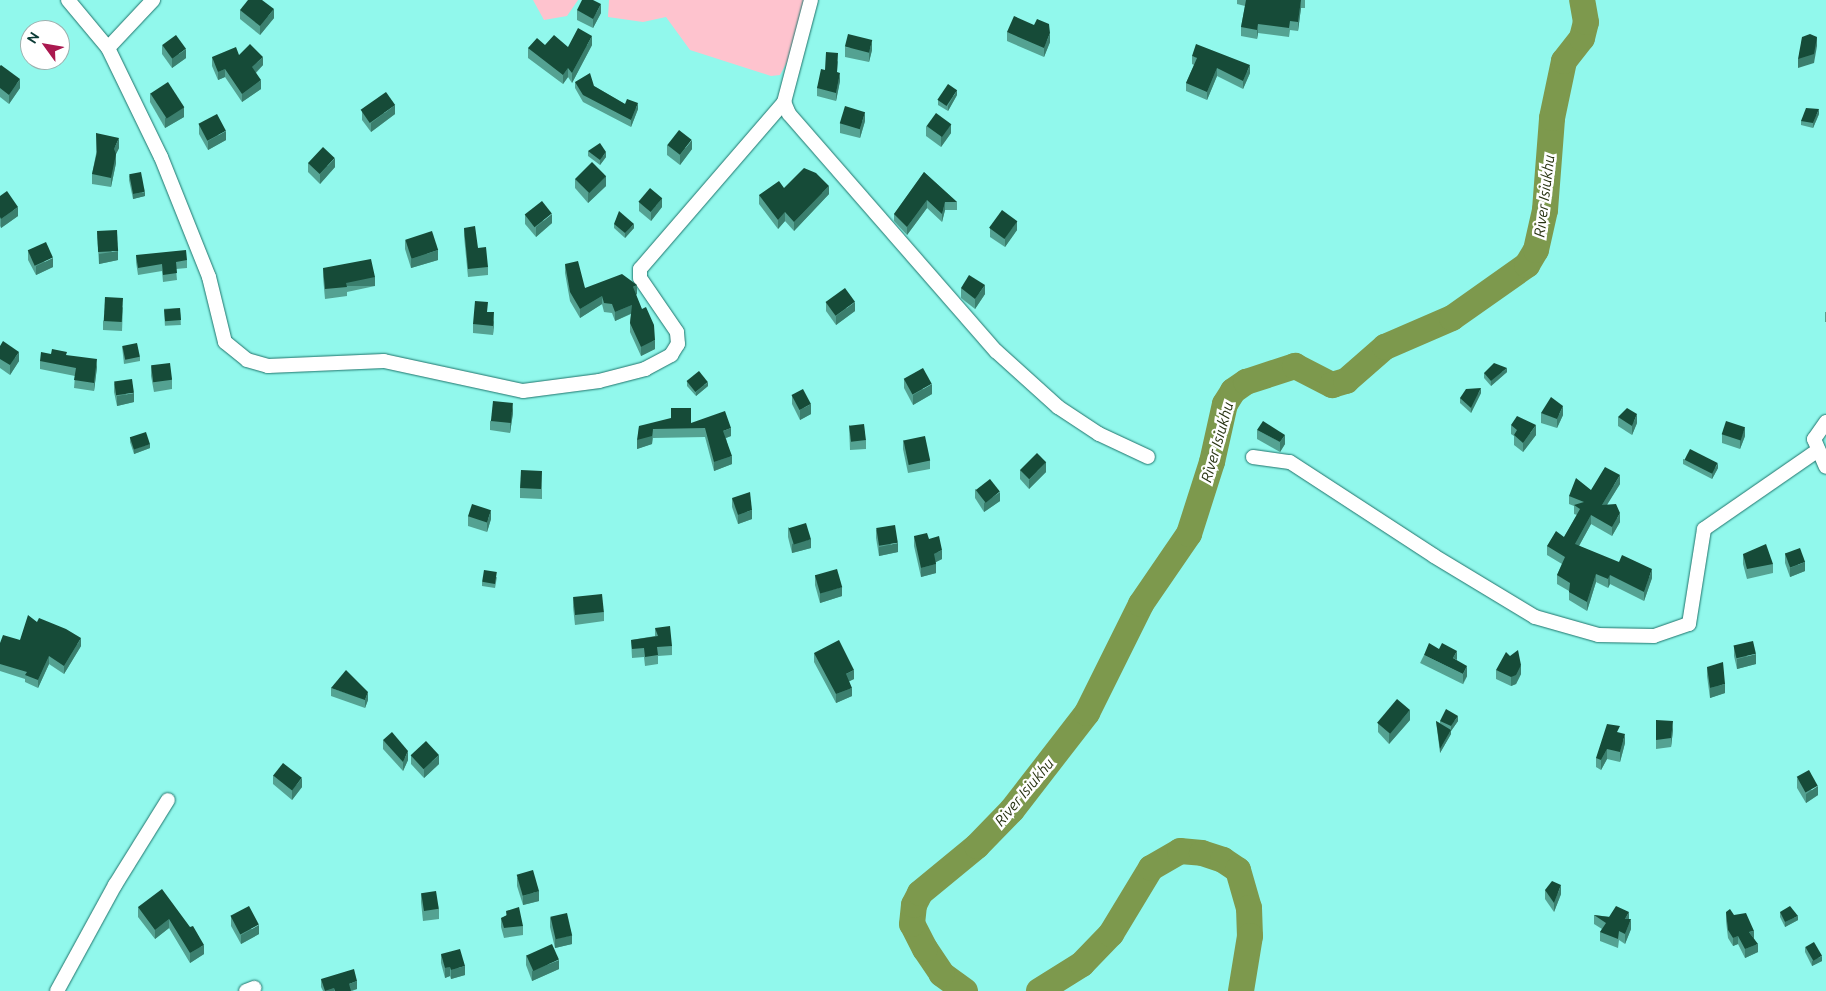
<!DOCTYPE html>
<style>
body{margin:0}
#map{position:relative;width:1826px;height:991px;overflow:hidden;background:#91f8ec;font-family:Ubuntu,sans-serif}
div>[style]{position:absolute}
.green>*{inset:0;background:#fec3ce}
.river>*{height:26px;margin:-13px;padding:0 13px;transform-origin:13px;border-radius:13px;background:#7d994d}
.roads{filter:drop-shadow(0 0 1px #1f736b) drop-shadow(0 0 1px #1f736b)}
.street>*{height:14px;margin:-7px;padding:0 7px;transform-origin:7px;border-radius:7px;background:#fff}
.wall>*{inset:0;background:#54a292;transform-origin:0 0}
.shaded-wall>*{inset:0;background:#3b7f6e;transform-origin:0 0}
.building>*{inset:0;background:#164b38;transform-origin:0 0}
span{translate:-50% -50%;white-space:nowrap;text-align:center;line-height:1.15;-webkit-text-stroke:5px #fff;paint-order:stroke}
.water-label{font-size:15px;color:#2a3514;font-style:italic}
.north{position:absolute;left:20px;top:20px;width:50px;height:50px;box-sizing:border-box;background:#fff;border:1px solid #9db0ae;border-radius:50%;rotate:302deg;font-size:14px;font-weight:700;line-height:20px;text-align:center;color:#0b3a35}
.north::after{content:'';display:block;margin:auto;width:18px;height:22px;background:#aa184f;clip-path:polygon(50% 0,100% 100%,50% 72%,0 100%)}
</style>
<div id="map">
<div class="green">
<i style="clip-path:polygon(533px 0,578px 0,567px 16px,544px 20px)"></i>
<i style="clip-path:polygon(609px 0,806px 0,803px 33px,780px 75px,771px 76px,690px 50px,666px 17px,643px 22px,608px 17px)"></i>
</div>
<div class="river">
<i style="left:965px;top:991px;width:29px;rotate:-144deg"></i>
<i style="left:942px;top:974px;width:30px;rotate:-124deg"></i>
<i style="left:925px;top:949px;width:28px;rotate:-117deg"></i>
<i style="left:912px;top:924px;width:19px;rotate:-84deg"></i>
<i style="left:914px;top:905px;width:13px;rotate:-63deg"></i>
<i style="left:920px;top:893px;width:74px;rotate:-39.5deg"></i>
<i style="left:977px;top:846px;width:50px;rotate:-45.8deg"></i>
<i style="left:1012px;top:810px;width:123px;rotate:-52.3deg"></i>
<i style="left:1087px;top:713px;width:122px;rotate:-63.6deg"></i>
<i style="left:1141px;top:604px;width:85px;rotate:-55.6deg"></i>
<i style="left:1189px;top:534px;width:76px;rotate:-72.3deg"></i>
<i style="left:1212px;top:462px;width:59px;rotate:-77.4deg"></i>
<i style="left:1225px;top:404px;width:15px;rotate:-58deg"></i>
<i style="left:1233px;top:391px;width:16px;rotate:-35deg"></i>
<i style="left:1246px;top:382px;width:52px;rotate:-18.1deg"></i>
<i style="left:1295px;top:366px;width:42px;rotate:27.2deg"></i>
<i style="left:1332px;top:385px;width:15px;rotate:-16deg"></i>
<i style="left:1346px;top:381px;width:52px;rotate:-41.1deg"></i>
<i style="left:1385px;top:347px;width:73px;rotate:-23.4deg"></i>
<i style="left:1452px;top:318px;width:92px;rotate:-35.2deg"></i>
<i style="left:1527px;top:265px;width:17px;rotate:-59deg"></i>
<i style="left:1536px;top:250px;width:41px;rotate:-77.3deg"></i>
<i style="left:1545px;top:210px;width:92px;rotate:-85.6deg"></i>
<i style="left:1552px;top:118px;width:58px;rotate:-78.1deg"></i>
<i style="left:1564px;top:61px;width:29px;rotate:-52deg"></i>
<i style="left:1582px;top:38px;width:16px;rotate:-76deg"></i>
<i style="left:1586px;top:22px;width:22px;rotate:-100deg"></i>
<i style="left:1039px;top:991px;width:51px;rotate:-32.1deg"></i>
<i style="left:1082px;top:964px;width:42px;rotate:-46deg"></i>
<i style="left:1111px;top:934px;width:77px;rotate:-58.8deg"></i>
<i style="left:1151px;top:868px;width:34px;rotate:-30deg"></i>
<i style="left:1180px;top:851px;width:22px;rotate:5deg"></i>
<i style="left:1202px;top:853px;width:22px;rotate:18deg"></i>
<i style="left:1223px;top:860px;width:18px;rotate:34deg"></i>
<i style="left:1238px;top:870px;width:40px;rotate:74deg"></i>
<i style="left:1249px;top:908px;width:28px;rotate:88deg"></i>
<i style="left:1250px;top:936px;width:56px;rotate:99.3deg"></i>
</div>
<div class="roads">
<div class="street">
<i style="left:68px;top:0;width:62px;rotate:50.2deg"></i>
<i style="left:108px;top:48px;width:121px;rotate:64.1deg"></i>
<i style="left:161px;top:157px;width:129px;rotate:68.2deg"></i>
<i style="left:209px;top:277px;width:67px;rotate:76.2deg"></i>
<i style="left:225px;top:342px;width:28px;rotate:39deg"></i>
<i style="left:247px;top:360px;width:22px;rotate:16deg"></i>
<i style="left:268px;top:366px;width:116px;rotate:-2.5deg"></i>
<i style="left:384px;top:361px;width:142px;rotate:12.2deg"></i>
<i style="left:523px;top:391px;width:77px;rotate:-7.5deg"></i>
<i style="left:599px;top:381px;width:48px;rotate:-14.6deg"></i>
<i style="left:645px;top:369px;width:30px;rotate:-28deg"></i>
<i style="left:671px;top:355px;width:13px;rotate:-58deg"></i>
<i style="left:678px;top:344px;width:12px;rotate:-95deg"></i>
<i style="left:677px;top:332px;width:65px;rotate:-124.4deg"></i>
<i style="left:640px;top:278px;width:9px;rotate:-90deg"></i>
<i style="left:640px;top:269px;width:221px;rotate:-49.2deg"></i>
<i style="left:811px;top:0;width:106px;rotate:104.8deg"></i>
<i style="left:784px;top:102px;width:13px;rotate:67deg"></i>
<i style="left:789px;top:114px;width:315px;rotate:48.9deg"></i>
<i style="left:996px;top:351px;width:84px;rotate:42.1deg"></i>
<i style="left:1058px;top:407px;width:49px;rotate:33.4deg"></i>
<i style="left:1099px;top:434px;width:54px;rotate:25.1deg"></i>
<i style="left:108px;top:48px;width:66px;rotate:-46.8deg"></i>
<i style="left:1826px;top:422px;width:21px;rotate:125deg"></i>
<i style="left:1814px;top:439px;width:30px;rotate:67deg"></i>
<i style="left:1253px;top:457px;width:37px;rotate:8deg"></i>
<i style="left:1290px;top:462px;width:172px;rotate:33.1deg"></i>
<i style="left:1434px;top:556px;width:118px;rotate:31.1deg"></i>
<i style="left:1535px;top:617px;width:66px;rotate:15.9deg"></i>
<i style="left:1598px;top:635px;width:56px;rotate:1deg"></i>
<i style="left:1654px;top:636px;width:37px;rotate:-19deg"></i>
<i style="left:1689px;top:624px;width:96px;rotate:-81deg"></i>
<i style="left:1704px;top:529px;width:139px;rotate:-34.7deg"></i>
<i style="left:57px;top:991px;width:121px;rotate:-61.3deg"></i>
<i style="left:115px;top:885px;width:100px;rotate:-58.1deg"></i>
<i style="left:246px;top:991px;width:9px;rotate:-21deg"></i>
</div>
</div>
<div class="wall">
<i style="clip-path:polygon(1237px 0,1305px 0,1305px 8px,1301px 8px,1298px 31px,1290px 30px,1289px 37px,1258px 33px,1257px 39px,1241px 36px,1241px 27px,1245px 6px,1237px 4px)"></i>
<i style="clip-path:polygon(240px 10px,274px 18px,260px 35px,240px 19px)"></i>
<i style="clip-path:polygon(577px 10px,601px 13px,593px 28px,577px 20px)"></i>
<i style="clip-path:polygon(1007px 32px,1050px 42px,1044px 57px,1007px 41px)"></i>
<i style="clip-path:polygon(162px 45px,186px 58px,172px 68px,162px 54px)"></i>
<i style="clip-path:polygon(545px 45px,568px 47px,592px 45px,572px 83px,568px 77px,563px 84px,528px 58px,528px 48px)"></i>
<i style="clip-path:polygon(845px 47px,872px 50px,869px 62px,845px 57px)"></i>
<i style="clip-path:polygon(239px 55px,263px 65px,256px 73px,261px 89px,242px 102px,225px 77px,218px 80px,212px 66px,212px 57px)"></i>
<i style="clip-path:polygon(1192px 56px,1250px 73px,1243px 89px,1217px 76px,1207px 100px,1186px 91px,1186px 83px,1194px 65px,1192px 64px)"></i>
<i style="clip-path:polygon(838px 61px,837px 72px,840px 81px,836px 101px,817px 96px,817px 88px,825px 70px)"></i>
<i style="clip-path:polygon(0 66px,20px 88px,9px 104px,0 97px)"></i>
<i style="clip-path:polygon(575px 82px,594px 86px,625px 104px,638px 109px,631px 127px,583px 102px,575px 88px)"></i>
<i style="clip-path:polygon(150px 93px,184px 117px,165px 128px,150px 102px)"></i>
<i style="clip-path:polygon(957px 95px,948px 111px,938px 105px,938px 100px)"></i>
<i style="clip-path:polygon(362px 111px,395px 114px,371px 132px,362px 120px)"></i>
<i style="clip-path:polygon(1819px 114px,1813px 128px,1801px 125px,1801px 121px)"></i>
<i style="clip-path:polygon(865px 121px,860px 138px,840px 133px,840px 123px)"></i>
<i style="clip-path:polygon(199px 124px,226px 140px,208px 150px,199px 134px)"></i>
<i style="clip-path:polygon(926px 126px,951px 133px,941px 147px,926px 136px)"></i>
<i style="clip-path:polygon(96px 133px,119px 148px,116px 154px,116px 163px,111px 187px,92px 184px,92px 174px,96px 154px)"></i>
<i style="clip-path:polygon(667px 145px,692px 149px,680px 165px,667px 155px)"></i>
<i style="clip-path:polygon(588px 151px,606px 157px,600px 165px,588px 156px)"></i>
<i style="clip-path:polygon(308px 163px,335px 167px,320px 184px,308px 172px)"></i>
<i style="clip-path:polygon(924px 172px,957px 202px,957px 210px,945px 210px,942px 222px,927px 208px,907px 235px,894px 221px,894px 214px)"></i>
<i style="clip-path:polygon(129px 175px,145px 196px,133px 199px,129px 180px)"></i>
<i style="clip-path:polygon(575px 179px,606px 186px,588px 203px,575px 188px)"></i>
<i style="clip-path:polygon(784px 188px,829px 194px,794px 231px,785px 221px,778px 229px,759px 204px,759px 195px)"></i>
<i style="clip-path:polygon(0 196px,18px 216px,1px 228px,0 226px)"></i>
<i style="clip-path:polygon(639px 202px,662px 207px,651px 221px,639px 211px)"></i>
<i style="clip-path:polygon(525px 215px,552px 223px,536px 237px,525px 224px)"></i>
<i style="clip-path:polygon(614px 224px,634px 228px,625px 238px,614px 228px)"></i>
<i style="clip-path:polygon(464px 228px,478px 248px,488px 267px,488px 275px,468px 277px,464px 236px)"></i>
<i style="clip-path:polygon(990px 228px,1017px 230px,1005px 247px,990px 237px)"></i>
<i style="clip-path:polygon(97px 232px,118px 260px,99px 264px)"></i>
<i style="clip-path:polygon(405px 240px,438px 260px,411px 268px,405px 249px)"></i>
<i style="clip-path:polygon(28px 251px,53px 267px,36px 275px,28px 260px)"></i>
<i style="clip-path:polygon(136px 255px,187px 260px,187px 268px,176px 269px,177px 280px,163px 282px,162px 271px,138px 275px,136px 262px)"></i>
<i style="clip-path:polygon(565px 264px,585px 288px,637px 294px,636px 295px,655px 349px,641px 356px,630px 332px,630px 323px,631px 314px,615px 321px,612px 313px,604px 312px,602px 304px,580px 318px,570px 301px,565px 273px)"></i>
<i style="clip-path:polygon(323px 268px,375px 286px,347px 292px,347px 296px,325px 299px,323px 277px)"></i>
<i style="clip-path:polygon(961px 288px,985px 294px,975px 309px,961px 298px)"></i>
<i style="clip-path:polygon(826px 302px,855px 311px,836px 325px,826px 311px)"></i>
<i style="clip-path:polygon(123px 307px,122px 331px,103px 330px,103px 321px)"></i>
<i style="left:180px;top:308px;width:17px;height:16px;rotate:87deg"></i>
<i style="clip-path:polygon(488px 312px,494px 322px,493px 335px,473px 333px,473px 324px)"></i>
<i style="left:1825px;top:312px;width:1px;height:10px"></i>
<i style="clip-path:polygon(0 346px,19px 361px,10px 375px,0 368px)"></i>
<i style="clip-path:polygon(122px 346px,140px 357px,140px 361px,124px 364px)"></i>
<i style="clip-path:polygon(67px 356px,97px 367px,94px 391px,74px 388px,75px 376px,40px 369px,40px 361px)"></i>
<i style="clip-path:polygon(151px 366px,172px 380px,172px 389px,154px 392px,151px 376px)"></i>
<i style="clip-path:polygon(1507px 372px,1491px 386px,1484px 378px,1484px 373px)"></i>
<i style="clip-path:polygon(904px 379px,932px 394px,913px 405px,904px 388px)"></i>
<i style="clip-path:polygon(687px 381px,708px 386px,696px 396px,687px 386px)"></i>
<i style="clip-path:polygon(114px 383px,134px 402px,117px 406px,114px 392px)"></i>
<i style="clip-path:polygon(1481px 393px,1471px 413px,1460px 403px,1460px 398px)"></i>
<i style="clip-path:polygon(792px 395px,811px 414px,800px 420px,792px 404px)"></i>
<i style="clip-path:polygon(513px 413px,510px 433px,490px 430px,490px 421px)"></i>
<i style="clip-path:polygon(1541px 413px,1563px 415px,1557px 428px,1541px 423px)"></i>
<i style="clip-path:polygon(1618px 417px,1637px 423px,1632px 435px,1618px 426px)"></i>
<i style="clip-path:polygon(691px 423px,731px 436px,726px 438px,732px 464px,714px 471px,705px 437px,653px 438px,652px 444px,637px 449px,639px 426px)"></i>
<i style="clip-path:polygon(849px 425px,866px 440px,866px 449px,850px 450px)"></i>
<i style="clip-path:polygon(1511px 425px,1536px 435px,1523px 452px,1514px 445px,1514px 436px,1511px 434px)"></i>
<i style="clip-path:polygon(1257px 430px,1285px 444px,1280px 452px,1257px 439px)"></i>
<i style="clip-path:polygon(1722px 434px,1745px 436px,1740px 449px,1722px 443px)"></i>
<i style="clip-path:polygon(130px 437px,150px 448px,134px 454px,130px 442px)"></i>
<i style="clip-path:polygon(903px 440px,930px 460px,930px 469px,908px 473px,903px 449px)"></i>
<i style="clip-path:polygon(1683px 459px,1718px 468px,1712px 479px,1683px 464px)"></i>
<i style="clip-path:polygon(1020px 470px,1046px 472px,1029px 489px,1020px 479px)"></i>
<i style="clip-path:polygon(542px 471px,542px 499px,520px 498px,520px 488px)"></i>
<i style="clip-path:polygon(1620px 484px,1607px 504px,1620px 522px,1612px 536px,1591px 524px,1579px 546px,1652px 578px,1644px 601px,1610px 584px,1608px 588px,1596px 582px,1587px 611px,1569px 600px,1569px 591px,1557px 584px,1557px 575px,1562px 564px,1547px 555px,1547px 546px,1564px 537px,1577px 515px,1574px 514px,1574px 506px,1569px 504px,1569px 496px,1591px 490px)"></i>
<i style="clip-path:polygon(975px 489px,1000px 501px,984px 512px,975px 498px)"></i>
<i style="clip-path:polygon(732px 498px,752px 519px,738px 524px,732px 507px)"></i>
<i style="clip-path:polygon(468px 516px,491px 519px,487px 532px,468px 526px)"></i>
<i style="clip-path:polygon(788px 527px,811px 548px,792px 553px,788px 537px)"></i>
<i style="clip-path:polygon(876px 529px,898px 552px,879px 556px,876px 538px)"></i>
<i style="clip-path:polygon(914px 536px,929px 539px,942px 559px,936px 562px,936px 573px,921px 577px,914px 546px)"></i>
<i style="clip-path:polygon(1785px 553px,1805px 571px,1790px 577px,1785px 563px)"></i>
<i style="clip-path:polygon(1743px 554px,1773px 564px,1773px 573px,1747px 579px,1743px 564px)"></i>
<i style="clip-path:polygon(815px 575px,842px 596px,820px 603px,815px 585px)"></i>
<i style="clip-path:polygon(497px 577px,495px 588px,482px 586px,482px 582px)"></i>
<i style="clip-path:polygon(573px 597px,604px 612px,604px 621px,575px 625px,573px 607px)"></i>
<i style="clip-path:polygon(37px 622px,81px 646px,64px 674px,49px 664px,38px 688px,25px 682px,25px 679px,0 671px,0 643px,20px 640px)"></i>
<i style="clip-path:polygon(655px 628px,672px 646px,672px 655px,658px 656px,658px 664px,645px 666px,644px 657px,632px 658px,631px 640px,655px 636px)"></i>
<i style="clip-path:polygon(1734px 646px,1756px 664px,1737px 669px,1734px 656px)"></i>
<i style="clip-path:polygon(814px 653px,854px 679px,849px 681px,852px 696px,836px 703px,814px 662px)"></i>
<i style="left:1424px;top:655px;width:48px;height:9px;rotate:26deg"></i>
<i style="clip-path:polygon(1707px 667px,1725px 693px,1710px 698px,1707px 676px)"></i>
<i style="clip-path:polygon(1496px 670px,1521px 674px,1516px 684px,1511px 686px,1496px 679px)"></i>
<i style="clip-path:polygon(331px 688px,368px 700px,365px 708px,331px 696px)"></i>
<i style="clip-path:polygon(1410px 720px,1389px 744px,1378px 732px,1378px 723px)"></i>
<i style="clip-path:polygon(1656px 720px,1673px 730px,1671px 747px,1656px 749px)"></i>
<i style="clip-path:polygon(1436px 721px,1440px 723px,1440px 721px,1458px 721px,1451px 731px,1451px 734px,1440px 753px)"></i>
<i style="clip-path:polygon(1620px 733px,1625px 743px,1620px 762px,1607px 759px,1601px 770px,1596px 767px,1596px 758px)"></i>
<i style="clip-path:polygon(383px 740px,408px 760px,403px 771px,383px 749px)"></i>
<i style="clip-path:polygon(411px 755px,439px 764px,424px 778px,411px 764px)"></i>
<i style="clip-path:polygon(273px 775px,302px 787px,292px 800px,273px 784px)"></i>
<i style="clip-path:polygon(1797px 778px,1818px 795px,1806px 803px,1797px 788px)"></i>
<i style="clip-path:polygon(517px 877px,539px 901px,523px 905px,517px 886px)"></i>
<i style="clip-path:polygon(1545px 890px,1561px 894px,1554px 912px,1545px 899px)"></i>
<i style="clip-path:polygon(421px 893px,439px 909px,439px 919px,423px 921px,421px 902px)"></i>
<i style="clip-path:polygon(138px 907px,190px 927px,204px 954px,190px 963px,169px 928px,155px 939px,138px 917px)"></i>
<i style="clip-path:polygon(506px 911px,523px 926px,523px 935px,504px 938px,501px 927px,501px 918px,506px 916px)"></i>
<i style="clip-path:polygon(1726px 912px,1754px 939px,1758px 952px,1745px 958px,1738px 944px,1733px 946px,1728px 938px,1726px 921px)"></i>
<i style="clip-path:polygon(1780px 912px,1798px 920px,1785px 927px,1780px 917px)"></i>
<i style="clip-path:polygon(1594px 915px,1629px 919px,1631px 929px,1625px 944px,1619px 940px,1618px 948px,1600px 941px,1600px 932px,1602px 929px,1594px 924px)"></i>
<i style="clip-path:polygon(231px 916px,259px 934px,241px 944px,231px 926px)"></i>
<i style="clip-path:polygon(550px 917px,572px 944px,555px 948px,550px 927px)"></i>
<i style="clip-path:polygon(1805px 947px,1822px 961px,1812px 966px,1805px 952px)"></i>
<i style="clip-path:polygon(441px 954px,465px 975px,451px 979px,450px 976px,445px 978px,441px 963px)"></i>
<i style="clip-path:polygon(526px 955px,559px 969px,532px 981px,526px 965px)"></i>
<i style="clip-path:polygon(321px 979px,357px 989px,352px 991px,323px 991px,321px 987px)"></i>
</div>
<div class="shaded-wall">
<i style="clip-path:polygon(1301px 0,1301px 8px,1298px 31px,1298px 22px)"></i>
<i style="clip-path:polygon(601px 4px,601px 13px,593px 28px,593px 19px)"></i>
<i style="clip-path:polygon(274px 9px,274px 18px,260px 35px,260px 26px)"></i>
<i style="clip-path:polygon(1258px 24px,1258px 33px,1257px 39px,1257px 30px)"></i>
<i style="clip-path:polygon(1050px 33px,1050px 42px,1044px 57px,1044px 48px)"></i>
<i style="clip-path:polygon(592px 36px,592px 45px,572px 83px,572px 73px)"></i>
<i style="clip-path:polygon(1817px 37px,1817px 46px,1814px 63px,1798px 68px,1798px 59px)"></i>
<i style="clip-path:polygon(872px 40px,872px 50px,869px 62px,869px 53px)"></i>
<i style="clip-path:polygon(186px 49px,186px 58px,172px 68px,172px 59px)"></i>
<i style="clip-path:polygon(263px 57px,263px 65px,252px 76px,252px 67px)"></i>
<i style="clip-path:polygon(1250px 65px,1250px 73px,1243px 89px,1243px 81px)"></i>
<i style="clip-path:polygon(568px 68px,568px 77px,563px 84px,563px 75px)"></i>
<i style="clip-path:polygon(1217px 68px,1217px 76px,1207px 100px,1207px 92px)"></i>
<i style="clip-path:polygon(225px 69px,225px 77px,218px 80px,218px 72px)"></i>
<i style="clip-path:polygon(840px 73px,840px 81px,836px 101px,836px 93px)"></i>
<i style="clip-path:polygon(20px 79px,20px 88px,9px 104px,9px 95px)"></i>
<i style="clip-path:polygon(261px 80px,261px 89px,242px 102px,242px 94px)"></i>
<i style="clip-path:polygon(957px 90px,957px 95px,948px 111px,948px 106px)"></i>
<i style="clip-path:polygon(638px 103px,638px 109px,631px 127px,631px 120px)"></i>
<i style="clip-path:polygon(395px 105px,395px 114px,371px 132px,371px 123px)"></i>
<i style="clip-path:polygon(184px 107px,184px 117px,165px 128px,165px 118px)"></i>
<i style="clip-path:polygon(1819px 109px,1819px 114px,1813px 128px,1813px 123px)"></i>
<i style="clip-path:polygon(865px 112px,865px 121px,860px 138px,860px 129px)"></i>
<i style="clip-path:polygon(951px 124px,951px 133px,941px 147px,941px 137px)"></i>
<i style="clip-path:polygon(226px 131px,226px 140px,208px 150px,208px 141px)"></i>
<i style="clip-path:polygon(119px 138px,119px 148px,116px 154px,116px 163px,111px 187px,111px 178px,114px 149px)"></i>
<i style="clip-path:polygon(692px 140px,692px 149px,680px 165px,680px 155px)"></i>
<i style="clip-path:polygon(606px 152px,606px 157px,600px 165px,600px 160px)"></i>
<i style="clip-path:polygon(335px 158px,335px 167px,320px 184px,320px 174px)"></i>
<i style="clip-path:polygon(606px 176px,606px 186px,588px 203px,588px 193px)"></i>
<i style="clip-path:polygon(829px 186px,829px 194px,794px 231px,794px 222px)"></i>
<i style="clip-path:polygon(145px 192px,145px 196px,133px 199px,133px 194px)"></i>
<i style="clip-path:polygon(662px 198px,662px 207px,651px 221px,651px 212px)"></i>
<i style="clip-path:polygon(927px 200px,927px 208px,907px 235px,907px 227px)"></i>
<i style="clip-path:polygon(945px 202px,945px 210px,942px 222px,942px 214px)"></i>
<i style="clip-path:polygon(18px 207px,18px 216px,1px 228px,1px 219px)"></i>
<i style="clip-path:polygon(785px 212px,785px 221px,778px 229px,778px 220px)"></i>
<i style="clip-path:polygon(552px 214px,552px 223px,536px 237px,536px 227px)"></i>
<i style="clip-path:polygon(1017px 221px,1017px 230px,1005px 247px,1005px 238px)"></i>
<i style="clip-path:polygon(634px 224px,634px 228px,625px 238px,625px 233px)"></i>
<i style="clip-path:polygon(438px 250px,438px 260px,411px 268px,411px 259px)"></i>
<i style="clip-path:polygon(118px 251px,118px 260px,99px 264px,99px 254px)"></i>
<i style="clip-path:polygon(53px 258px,53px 267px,36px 275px,36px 266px)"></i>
<i style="left:375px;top:277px;width:9px;height:30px;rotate:90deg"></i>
<i style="clip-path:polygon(637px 285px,637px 294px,633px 296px,633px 287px)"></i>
<i style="clip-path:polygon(985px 285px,985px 294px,975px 309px,975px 299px)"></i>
<i style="clip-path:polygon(602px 296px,602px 304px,580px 318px,580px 309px)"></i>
<i style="clip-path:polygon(855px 302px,855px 311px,836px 325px,836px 316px)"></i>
<i style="clip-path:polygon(632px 305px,632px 313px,615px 321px,615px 312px)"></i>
<i style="clip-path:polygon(494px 312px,494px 322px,493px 335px,493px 326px)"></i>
<i style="clip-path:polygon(655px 340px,655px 349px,641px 356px,641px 347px)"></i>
<i style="clip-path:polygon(19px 352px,19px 361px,10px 375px,10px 365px)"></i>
<i style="clip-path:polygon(97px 359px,97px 367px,94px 391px,94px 383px)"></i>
<i style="clip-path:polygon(1507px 368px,1507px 372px,1491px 386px,1491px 381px)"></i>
<i style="clip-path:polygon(708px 382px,708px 386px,696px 396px,696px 392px)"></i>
<i style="clip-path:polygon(932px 384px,932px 394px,913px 405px,913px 395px)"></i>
<i style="clip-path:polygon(1481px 388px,1481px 393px,1471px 413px,1471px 408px)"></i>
<i style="clip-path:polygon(134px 393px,134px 402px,117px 406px,117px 396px)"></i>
<i style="clip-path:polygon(513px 403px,513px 413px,510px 433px,510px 424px)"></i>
<i style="clip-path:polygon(811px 404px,811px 414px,800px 420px,800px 410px)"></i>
<i style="clip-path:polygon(1563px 406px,1563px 415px,1557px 428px,1557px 419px)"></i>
<i style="clip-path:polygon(1637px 414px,1637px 423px,1632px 435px,1632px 426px)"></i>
<i style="clip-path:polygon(1536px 425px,1536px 435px,1523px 452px,1523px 443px)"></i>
<i style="clip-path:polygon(1745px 427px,1745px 436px,1740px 449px,1740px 440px)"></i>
<i style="clip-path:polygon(731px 428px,731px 436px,723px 439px,723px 431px)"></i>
<i style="clip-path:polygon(653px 429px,652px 444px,637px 449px,637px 440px)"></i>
<i style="clip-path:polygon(1285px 435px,1285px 444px,1280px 452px,1280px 442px)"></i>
<i style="clip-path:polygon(150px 444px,150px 448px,134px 454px,134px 449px)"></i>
<i style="clip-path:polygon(732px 456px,732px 464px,714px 471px,714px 462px)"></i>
<i style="clip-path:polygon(1046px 462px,1046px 472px,1029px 489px,1029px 480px)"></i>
<i style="clip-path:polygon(1718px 463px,1718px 468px,1712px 479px,1712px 474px)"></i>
<i style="clip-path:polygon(1620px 475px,1620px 484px,1602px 513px,1602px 505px)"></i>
<i style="clip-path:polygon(1000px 492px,1000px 501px,984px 512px,984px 503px)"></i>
<i style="clip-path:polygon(491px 510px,491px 519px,487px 532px,487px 523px)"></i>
<i style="clip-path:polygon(752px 510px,752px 519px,738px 524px,738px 515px)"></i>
<i style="clip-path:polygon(1620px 513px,1620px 522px,1612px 536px,1612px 527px)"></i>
<i style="clip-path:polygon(1591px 515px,1591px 524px,1575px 553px,1575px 544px)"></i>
<i style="clip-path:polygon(811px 539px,811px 548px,792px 553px,792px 544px)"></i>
<i style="clip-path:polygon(898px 543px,898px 552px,879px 556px,879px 547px)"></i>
<i style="clip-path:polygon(942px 550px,942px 559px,934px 563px,934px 554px)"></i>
<i style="clip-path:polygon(1805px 562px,1805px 571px,1790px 577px,1790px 568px)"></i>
<i style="clip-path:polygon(936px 564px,936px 573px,921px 577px,921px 568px)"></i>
<i style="clip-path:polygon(1652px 569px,1652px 578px,1644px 601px,1644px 592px)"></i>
<i style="clip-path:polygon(1596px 574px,1596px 582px,1587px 611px,1587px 602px)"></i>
<i style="clip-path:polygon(1610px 575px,1610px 584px,1608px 588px,1608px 579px)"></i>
<i style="clip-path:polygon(842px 587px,842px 596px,820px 603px,820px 593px)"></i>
<i style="clip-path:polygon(81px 638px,81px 646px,64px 674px,64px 666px)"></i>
<i style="clip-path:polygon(1457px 651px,1457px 660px,1453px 658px)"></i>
<i style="clip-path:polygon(1756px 654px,1756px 664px,1737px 669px,1737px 659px)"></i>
<i style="clip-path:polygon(49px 656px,49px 664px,38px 688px,38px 680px)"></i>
<i style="clip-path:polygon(1521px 665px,1521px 674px,1516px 684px,1511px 686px,1511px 677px)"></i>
<i style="clip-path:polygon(1467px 666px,1467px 676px,1463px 683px,1463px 674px)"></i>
<i style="clip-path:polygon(854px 670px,854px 679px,846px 683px,846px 674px)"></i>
<i style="clip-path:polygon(1725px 684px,1725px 693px,1710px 698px,1710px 688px)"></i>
<i style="clip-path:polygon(852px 688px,852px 696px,836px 703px,836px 694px)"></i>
<i style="clip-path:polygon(368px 692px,368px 700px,365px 708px,365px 700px)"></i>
<i style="clip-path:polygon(1410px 710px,1410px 720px,1389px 744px,1389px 734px)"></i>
<i style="clip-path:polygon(1458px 716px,1458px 721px,1451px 731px,1451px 734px,1440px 753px,1440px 749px,1451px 730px,1451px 726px)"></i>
<i style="clip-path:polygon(1673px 721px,1673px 730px,1671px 747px,1671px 738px)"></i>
<i style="clip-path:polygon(1625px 734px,1625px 743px,1620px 762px,1620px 752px)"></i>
<i style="clip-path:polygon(1607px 749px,1607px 759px,1601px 770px,1601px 760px)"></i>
<i style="clip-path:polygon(408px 751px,408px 760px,403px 771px,403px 762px)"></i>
<i style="clip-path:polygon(439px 755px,439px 764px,424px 778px,424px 769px)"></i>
<i style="clip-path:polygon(302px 778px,302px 787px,292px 800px,292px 790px)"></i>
<i style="clip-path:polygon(1818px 786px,1818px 795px,1806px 803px,1806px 794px)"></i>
<i style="clip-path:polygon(1561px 885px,1561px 894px,1554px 912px,1554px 903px)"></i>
<i style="clip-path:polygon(539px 891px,539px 901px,523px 905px,523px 896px)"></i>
<i style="clip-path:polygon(1629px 912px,1629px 922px,1625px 919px)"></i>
<i style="clip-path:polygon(1798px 916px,1798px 920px,1785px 927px,1785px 922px)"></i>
<i style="clip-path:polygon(169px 919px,169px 928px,155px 939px,155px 930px)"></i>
<i style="clip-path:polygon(1631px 919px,1631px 929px,1625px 944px,1625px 934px)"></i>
<i style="clip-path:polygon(259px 925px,259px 934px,241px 944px,241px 935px)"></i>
<i style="clip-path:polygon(1754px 931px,1754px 939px,1749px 932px)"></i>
<i style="clip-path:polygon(572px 935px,572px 944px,555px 948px,555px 939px)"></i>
<i style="clip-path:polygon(1738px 936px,1738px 944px,1733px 946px,1733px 938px)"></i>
<i style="clip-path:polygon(1758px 944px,1758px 952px,1745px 958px,1745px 949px)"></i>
<i style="clip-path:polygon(204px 945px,204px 954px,190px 963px,190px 953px)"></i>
<i style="clip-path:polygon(1822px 956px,1822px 961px,1812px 966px,1812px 961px)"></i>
<i style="clip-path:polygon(559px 960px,559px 969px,532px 981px,532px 971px)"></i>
<i style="clip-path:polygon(465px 966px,465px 975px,451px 979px,451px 970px)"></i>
<i style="clip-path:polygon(450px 967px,450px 976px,445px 978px,445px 968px)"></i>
<i style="clip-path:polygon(357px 981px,357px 989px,349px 991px,349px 984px)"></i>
<i style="clip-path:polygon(334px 988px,334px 991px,325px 991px)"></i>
</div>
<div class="building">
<i style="clip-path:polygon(248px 0,262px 0,274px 9px,260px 26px,240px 10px)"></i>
<i style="clip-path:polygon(582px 0,593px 0,601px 4px,593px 19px,577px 10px)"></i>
<i style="clip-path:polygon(1246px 0,1301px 0,1298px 22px,1290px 21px,1289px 28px,1258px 24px,1257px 30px,1241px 27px)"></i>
<i style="clip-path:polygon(1014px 16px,1034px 25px,1037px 19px,1049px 24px,1050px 33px,1044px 48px,1007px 32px)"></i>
<i style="clip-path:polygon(578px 28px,592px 36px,572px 73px,568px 68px,563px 75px,528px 48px,537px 38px,545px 45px,554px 35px,568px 47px)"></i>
<i style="left:848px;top:34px;width:25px;height:13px;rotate:14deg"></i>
<i style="clip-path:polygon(1810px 34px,1817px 37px,1814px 54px,1798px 59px,1802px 37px)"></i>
<i style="left:176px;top:35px;width:17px;height:17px;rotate:54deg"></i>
<i style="clip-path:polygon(250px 44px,263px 57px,252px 67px,261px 80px,242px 94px,225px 69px,218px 72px,212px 57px,236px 47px,239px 55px)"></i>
<i style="clip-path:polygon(1196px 44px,1250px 65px,1243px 81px,1217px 68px,1207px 92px,1186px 83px,1197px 58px,1192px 56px)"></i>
<i style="clip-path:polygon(826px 52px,838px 53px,837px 72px,840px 73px,836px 93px,817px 88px,821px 69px,825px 70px)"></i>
<i style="clip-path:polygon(1px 65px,20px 79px,9px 95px,0 88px,0 66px)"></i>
<i style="clip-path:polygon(590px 73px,594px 86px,625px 104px,627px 99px,638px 103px,631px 120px,583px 95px,575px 82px)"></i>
<i style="left:168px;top:82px;width:30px;height:21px;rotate:57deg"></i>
<i style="left:948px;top:84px;width:11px;height:19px;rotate:34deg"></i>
<i style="left:386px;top:92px;width:16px;height:31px;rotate:55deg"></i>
<i style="left:845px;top:106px;width:21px;height:18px;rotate:17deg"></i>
<i style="clip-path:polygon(1806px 108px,1819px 109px,1813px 123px,1801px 121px)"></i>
<i style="left:936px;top:113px;width:19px;height:16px;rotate:36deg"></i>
<i style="left:217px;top:114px;width:19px;height:21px;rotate:62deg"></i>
<i style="left:679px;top:130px;width:16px;height:19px;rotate:38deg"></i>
<i style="clip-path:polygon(96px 133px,119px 138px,114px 149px,116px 154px,111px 178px,92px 174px,97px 152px)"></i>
<i style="clip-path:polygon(600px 143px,606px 152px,600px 160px,588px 151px)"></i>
<i style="left:323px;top:147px;width:16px;height:22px;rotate:43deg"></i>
<i style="left:592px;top:162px;width:20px;height:24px;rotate:45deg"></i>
<i style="clip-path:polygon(804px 168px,816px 173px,829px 186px,794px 222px,785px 212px,778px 220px,759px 195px,779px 181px,784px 188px)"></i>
<i style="left:141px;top:172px;width:20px;height:12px;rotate:79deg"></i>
<i style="clip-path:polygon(924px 172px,957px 202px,945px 202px,942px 214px,927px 200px,907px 227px,894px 214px)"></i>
<i style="left:650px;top:188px;width:16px;height:18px;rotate:40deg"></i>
<i style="clip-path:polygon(7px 191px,18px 207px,1px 219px,0 217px,0 196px)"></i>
<i style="left:542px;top:201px;width:16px;height:22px;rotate:52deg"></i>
<i style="left:1002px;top:210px;width:19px;height:22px;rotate:36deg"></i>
<i style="clip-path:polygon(619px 211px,634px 224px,625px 233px,614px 224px)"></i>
<i style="clip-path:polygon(475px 226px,478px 248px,486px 247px,488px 267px,468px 269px,464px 228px)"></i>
<i style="left:117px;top:230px;width:21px;height:20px;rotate:87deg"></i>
<i style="left:432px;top:231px;width:20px;height:28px;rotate:72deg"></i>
<i style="left:46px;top:242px;width:17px;height:20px;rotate:66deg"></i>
<i style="clip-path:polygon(186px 250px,187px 260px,176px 262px,177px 273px,163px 275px,162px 264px,138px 268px,136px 255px)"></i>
<i style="clip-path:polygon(371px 259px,375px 277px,346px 283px,347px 287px,325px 289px,323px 268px)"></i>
<i style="clip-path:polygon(578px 261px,585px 288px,622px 274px,637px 285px,633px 287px,642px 309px,646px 307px,654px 325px,655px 340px,641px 347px,630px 323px,632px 305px,615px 312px,612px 304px,604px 303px,602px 296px,580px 309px,570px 292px,565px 264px)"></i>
<i style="clip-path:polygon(969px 275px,985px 285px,975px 299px,961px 288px)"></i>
<i style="left:845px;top:288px;width:17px;height:24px;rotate:54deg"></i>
<i style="left:105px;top:297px;width:18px;height:24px;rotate:3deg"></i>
<i style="clip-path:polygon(475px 301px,488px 302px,487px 312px,494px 312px,493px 326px,473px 324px)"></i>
<i style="left:180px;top:308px;width:12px;height:16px;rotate:85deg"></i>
<i style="clip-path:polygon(3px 341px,19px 352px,10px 365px,0 359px,0 346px)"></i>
<i style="left:137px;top:343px;width:14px;height:15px;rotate:78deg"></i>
<i style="clip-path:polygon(52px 349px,67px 352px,66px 355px,97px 359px,94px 383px,74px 380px,76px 368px,40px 361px,41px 352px,51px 354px)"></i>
<i style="left:170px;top:363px;width:17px;height:19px;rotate:83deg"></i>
<i style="clip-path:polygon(1494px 363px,1507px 368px,1491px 381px,1484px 373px)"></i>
<i style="left:923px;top:368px;width:18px;height:22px;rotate:61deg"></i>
<i style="left:699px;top:371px;width:14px;height:16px;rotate:51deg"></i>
<i style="left:132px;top:379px;width:14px;height:18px;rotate:82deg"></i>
<i style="clip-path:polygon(1481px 388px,1471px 408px,1460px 398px,1466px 389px)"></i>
<i style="left:803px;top:389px;width:17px;height:13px;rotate:62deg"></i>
<i style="clip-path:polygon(1551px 397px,1563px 406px,1557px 419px,1541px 413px)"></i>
<i style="left:493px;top:401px;width:20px;height:20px;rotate:6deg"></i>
<i style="clip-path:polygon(671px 408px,691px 408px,691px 423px,725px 411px,731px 428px,723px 431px,732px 456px,714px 462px,705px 428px,653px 429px,652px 436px,637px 440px,639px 426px,671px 418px)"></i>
<i style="clip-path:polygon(1627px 408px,1637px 414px,1632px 426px,1618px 417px)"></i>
<i style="clip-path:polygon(1517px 416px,1536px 425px,1523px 443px,1514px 435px,1517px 430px,1511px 425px)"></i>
<i style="clip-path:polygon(1263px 421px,1285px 435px,1280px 442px,1257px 430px)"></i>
<i style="left:1726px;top:421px;width:20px;height:14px;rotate:18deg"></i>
<i style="left:864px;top:424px;width:16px;height:15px;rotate:83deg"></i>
<i style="left:146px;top:432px;width:13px;height:17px;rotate:72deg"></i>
<i style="left:925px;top:436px;width:25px;height:22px;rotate:78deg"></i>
<i style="left:1690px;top:449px;width:31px;height:12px;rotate:27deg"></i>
<i style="left:1037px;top:453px;width:13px;height:24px;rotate:45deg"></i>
<i style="clip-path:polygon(1605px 467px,1620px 475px,1602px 505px,1616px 504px,1620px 513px,1612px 527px,1591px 515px,1575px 544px,1619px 562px,1622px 555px,1652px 569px,1644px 592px,1610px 575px,1608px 579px,1596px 574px,1587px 602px,1569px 592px,1570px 583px,1557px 575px,1565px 557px,1547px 546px,1556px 531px,1564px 537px,1580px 509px,1574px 505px,1584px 502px,1569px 496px,1576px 478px,1591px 490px)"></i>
<i style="left:521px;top:470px;width:21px;height:18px;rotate:3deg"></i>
<i style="left:990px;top:479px;width:16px;height:18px;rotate:52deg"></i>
<i style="clip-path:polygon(750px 492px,752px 510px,738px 515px,732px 498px)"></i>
<i style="left:472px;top:504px;width:20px;height:13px;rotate:18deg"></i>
<i style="left:806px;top:523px;width:17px;height:18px;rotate:73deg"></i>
<i style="left:895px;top:525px;width:18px;height:19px;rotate:81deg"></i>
<i style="clip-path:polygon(927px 533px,929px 539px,939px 536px,942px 550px,934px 554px,936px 564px,921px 568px,914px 536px)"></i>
<i style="clip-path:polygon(1766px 544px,1773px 564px,1747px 569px,1743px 554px)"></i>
<i style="left:1800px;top:548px;width:15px;height:16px;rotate:70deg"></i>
<i style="left:837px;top:569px;width:19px;height:23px;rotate:74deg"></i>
<i style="left:484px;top:570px;width:13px;height:12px;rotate:9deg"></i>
<i style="left:602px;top:594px;width:18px;height:29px;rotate:84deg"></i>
<i style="clip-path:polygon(28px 615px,37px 622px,39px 618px,66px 629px,81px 638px,64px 666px,49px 656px,38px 680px,25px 675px,27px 672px,0 664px,0 643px,3px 635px,20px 640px)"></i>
<i style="clip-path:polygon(670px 626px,672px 646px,657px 647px,658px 655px,645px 657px,644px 648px,632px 649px,631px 640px,658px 636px,655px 628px)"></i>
<i style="clip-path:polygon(839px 640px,854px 670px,846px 674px,852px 688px,836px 694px,814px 653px)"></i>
<i style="left:1753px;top:641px;width:13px;height:20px;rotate:77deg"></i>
<i style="clip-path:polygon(1429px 643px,1439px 649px,1442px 643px,1457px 651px,1453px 658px,1467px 666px,1463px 674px,1424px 655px)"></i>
<i style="clip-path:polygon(1518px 650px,1521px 665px,1516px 675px,1511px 677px,1496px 670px,1506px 652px,1510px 656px)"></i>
<i style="clip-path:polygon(1723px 662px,1725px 684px,1710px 688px,1707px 667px)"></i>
<i style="clip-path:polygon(346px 670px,368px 692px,365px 700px,331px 688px)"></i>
<i style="left:1397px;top:699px;width:17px;height:31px;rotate:40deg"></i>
<i style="clip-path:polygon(1446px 709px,1458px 716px,1451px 726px,1440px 721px)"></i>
<i style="clip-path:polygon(1656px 720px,1673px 721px,1671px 738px,1656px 740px)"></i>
<i style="clip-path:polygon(1436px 721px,1451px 730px,1440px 749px)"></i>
<i style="clip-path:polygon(1607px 724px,1620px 726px,1617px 732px,1625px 734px,1620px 752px,1607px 749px,1601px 760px,1596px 758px)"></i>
<i style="clip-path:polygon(392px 732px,408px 751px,403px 762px,383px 740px)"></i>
<i style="left:426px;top:741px;width:19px;height:21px;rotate:47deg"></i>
<i style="left:283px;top:763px;width:24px;height:16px;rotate:38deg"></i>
<i style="left:1809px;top:770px;width:18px;height:14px;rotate:61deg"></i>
<i style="left:533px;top:870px;width:22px;height:17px;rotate:74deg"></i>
<i style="clip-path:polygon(1552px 881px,1561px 885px,1554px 903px,1545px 890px)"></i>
<i style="clip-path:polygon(162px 889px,190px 927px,193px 926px,204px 945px,190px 953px,169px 919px,155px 930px,138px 907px)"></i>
<i style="left:436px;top:891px;width:18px;height:15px;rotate:81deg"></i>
<i style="left:249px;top:906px;width:21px;height:21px;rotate:62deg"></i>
<i style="clip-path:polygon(1616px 906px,1629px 912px,1625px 919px,1631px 919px,1625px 934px,1619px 931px,1618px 939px,1600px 932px,1606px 923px,1594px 915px,1609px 917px)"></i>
<i style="clip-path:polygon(1790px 906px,1798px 916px,1785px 922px,1780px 912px)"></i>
<i style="clip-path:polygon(519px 907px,523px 926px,504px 928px,501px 918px,507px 915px,506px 911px)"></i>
<i style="clip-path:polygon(1730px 909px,1734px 915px,1746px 913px,1754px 931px,1749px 932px,1758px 944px,1745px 949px,1738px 936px,1733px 938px,1728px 930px,1726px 912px)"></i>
<i style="left:567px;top:913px;width:23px;height:17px;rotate:77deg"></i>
<i style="left:1814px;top:942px;width:16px;height:10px;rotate:60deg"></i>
<i style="left:552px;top:944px;width:17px;height:28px;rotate:66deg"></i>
<i style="clip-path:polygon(460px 949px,465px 966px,451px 970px,450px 967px,445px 968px,441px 954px)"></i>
<i style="clip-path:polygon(354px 969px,357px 981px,349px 984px,351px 991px,335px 991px,334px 988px,325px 991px,321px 979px)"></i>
</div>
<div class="water-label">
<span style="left:1544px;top:196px;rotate:-83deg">River Isiukhu</span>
<span style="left:1217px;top:442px;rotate:-74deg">River Isiukhu</span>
<span style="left:1024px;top:792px;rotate:-50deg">River Isiukhu</span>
</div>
<div class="north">N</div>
</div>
